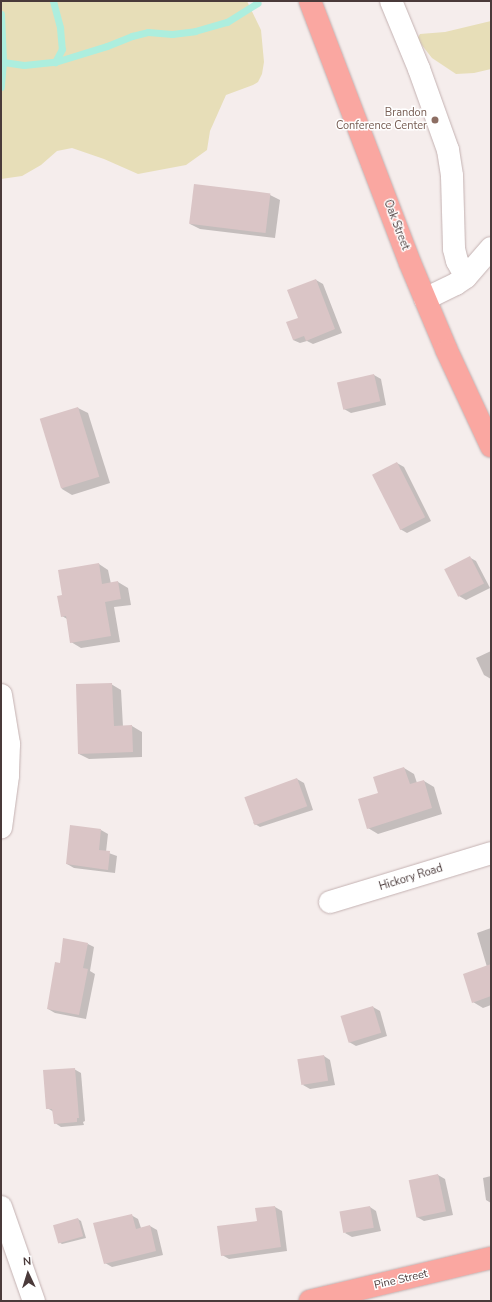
<!DOCTYPE html>
<style>
body{margin:0}
#map{position:relative;width:492px;height:1302px;overflow:hidden;background:#f5edec;font-family:"Nunito Sans",sans-serif}
div>[style]{position:absolute}
.green>*{inset:0;background:#e7deb8}
.shadow>*{inset:0;background:#0003}
.stream>*{height:7px;margin:-3.5px;padding:0 3.5px;transform-origin:3.5px;border-radius:3.5px;background:#adeede}
.building>*{inset:0;background:#dac5c6;transform-origin:0 0}
.roads{filter:drop-shadow(0 0 1px #c4b2b2) drop-shadow(0 0 1px #c4b2b2)}
.minor>*{height:22px;margin:-11px;padding:0 11px;transform-origin:11px;border-radius:11px;background:#fff}
.major>*{height:22px;margin:-11px;padding:0 11px;transform-origin:11px;border-radius:11px;background:#faa7a1}
.dots>*{width:11px;height:11px;translate:-50% -50%;box-sizing:border-box;border:2px solid #fff;border-radius:50%}
span{translate:-50% -50%;white-space:nowrap;text-align:center;line-height:1.15;-webkit-text-stroke:3px #fff;paint-order:stroke}
.education-label{font-size:11px;color:#785e54}
.right{translate:-100% -50%;text-align:right}
.street-label{font-size:11px;color:#4a3a3a}
.frame{position:absolute;inset:0;border:2px solid #4a3a3a;pointer-events:none}
.north{position:absolute;left:8px;top:1254px;width:40px;height:40px;-webkit-text-stroke:3px #fff;paint-order:stroke;rotate:356deg;font-size:11px;font-weight:700;line-height:16px;text-align:center;color:#4a3a3a}
.north::after{content:'';display:block;margin:auto;width:14px;height:18px;background:#4a3a3a;clip-path:polygon(50% 0,100% 100%,50% 72%,0 100%)}
</style>
<div id="map">
<div class="green">
<i style="clip-path:polygon(1px 1px,247px 1px,261px 30px,264px 62px,262px 74px,258px 82px,253px 85px,226px 95px,210px 131px,207px 150px,186px 165px,138px 174px,104px 159px,72px 148px,57px 151px,41px 165px,22px 176px,1px 179px)"></i>
<i style="clip-path:polygon(491px 21px,491px 69px,474px 73px,456px 74px,432px 58px,417px 39px,420px 34px,445px 32px)"></i>
</div>
<div class="shadow">
<i style="clip-path:polygon(195px 185px,270px 195px,280px 200px,275px 238px,200px 229px,190px 224px)"></i>
<i style="clip-path:polygon(316px 280px,323px 284px,342px 333px,313px 344px,307px 341px,300px 343px,293px 340px,299px 319px)"></i>
<i style="clip-path:polygon(374px 375px,381px 379px,386px 405px,351px 413px,344px 409px)"></i>
<i style="clip-path:polygon(78px 408px,88px 413px,110px 483px,72px 495px,62px 489px)"></i>
<i style="clip-path:polygon(397px 463px,404px 467px,431px 521px,407px 533px,400px 529px)"></i>
<i style="clip-path:polygon(469px 557px,476px 561px,490px 588px,466px 600px,459px 596px)"></i>
<i style="clip-path:polygon(99px 564px,108px 570px,111px 584px,118px 582px,128px 588px,131px 605px,114px 607px,120px 642px,81px 648px,71px 642px,67px 619px,62px 616px,63px 596px)"></i>
<i style="clip-path:polygon(491px 651px,491px 679px,484px 675px,476px 658px)"></i>
<i style="clip-path:polygon(111px 684px,121px 690px,123px 727px,132px 726px,142px 732px,142px 757px,89px 759px,79px 754px)"></i>
<i style="clip-path:polygon(404px 768px,414px 774px,417px 783px,424px 781px,434px 787px,442px 814px,378px 834px,368px 828px,379px 793px)"></i>
<i style="clip-path:polygon(297px 779px,304px 783px,313px 810px,260px 827px,253px 823px)"></i>
<i style="clip-path:polygon(101px 830px,108px 834px,106px 852px,117px 856px,115px 873px,74px 868px,67px 864px)"></i>
<i style="clip-path:polygon(491px 928px,491px 1005px,483px 1008px,473px 1002px,487px 967px,477px 933px)"></i>
<i style="clip-path:polygon(88px 944px,94px 947px,90px 971px,95px 974px,86px 1019px,55px 1013px,48px 1009px,60px 964px)"></i>
<i style="clip-path:polygon(373px 1007px,380px 1011px,387px 1036px,356px 1046px,349px 1042px)"></i>
<i style="clip-path:polygon(324px 1056px,330px 1060px,335px 1085px,310px 1089px,303px 1085px)"></i>
<i style="clip-path:polygon(74px 1069px,81px 1073px,85px 1121px,83px 1122px,84px 1125px,61px 1127px,55px 1123px,54px 1112px,47px 1108px)"></i>
<i style="clip-path:polygon(438px 1175px,445px 1179px,453px 1215px,424px 1221px,417px 1217px,410px 1181px)"></i>
<i style="clip-path:polygon(491px 1176px,491px 1203px,486px 1200px,483px 1178px)"></i>
<i style="clip-path:polygon(275px 1207px,282px 1211px,287px 1251px,229px 1259px,222px 1255px)"></i>
<i style="clip-path:polygon(370px 1207px,376px 1211px,381px 1231px,352px 1237px,345px 1233px)"></i>
<i style="clip-path:polygon(131px 1215px,138px 1219px,141px 1228px,150px 1226px,157px 1230px,163px 1255px,112px 1267px,105px 1263px)"></i>
<i style="clip-path:polygon(78px 1219px,81px 1221px,86px 1238px,62px 1244px,59px 1242px)"></i>
</div>
<div class="stream">
<i style="left:53px;top:1px;width:28px;rotate:75deg"></i>
<i style="left:60px;top:28px;width:21px;rotate:85deg"></i>
<i style="left:62px;top:49px;width:15px;rotate:118deg"></i>
<i style="left:1px;top:14px;width:48px;rotate:87.6deg"></i>
<i style="left:3px;top:62px;width:25px;rotate:95deg"></i>
<i style="left:3px;top:62px;width:21px;rotate:8deg"></i>
<i style="left:24px;top:65px;width:31px;rotate:-6deg"></i>
<i style="left:55px;top:62px;width:54px;rotate:-17.1deg"></i>
<i style="left:107px;top:46px;width:27px;rotate:-22deg"></i>
<i style="left:132px;top:36px;width:16px;rotate:-14deg"></i>
<i style="left:148px;top:32px;width:24px;rotate:5deg"></i>
<i style="left:172px;top:34px;width:23px;rotate:-7deg"></i>
<i style="left:195px;top:31px;width:33px;rotate:-16deg"></i>
<i style="left:227px;top:22px;width:36px;rotate:-32deg"></i>
</div>
<div class="building">
<i style="left:194px;top:184px;width:77px;height:40px;rotate:7deg"></i>
<i style="clip-path:polygon(316px 279px,335px 329px,306px 341px,304px 336px,293px 340px,286px 322px,298px 318px,287px 290px)"></i>
<i style="left:374px;top:374px;width:28px;height:38px;rotate:77deg"></i>
<i style="left:78px;top:407px;width:73px;height:40px;rotate:73deg"></i>
<i style="left:397px;top:462px;width:62px;height:28px;rotate:63deg"></i>
<i style="left:470px;top:556px;width:31px;height:29px;rotate:63deg"></i>
<i style="clip-path:polygon(99px 563px,102px 584px,118px 581px,121px 599px,105px 602px,111px 636px,70px 643px,66px 616px,61px 617px,57px 596px,62px 595px,58px 570px)"></i>
<i style="clip-path:polygon(112px 683px,114px 726px,132px 725px,133px 752px,78px 754px,76px 684px)"></i>
<i style="clip-path:polygon(404px 767px,410px 784px,424px 780px,432px 808px,367px 829px,358px 799px,378px 793px,373px 777px)"></i>
<i style="left:297px;top:778px;width:30px;height:56px;rotate:70deg"></i>
<i style="clip-path:polygon(70px 825px,101px 829px,99px 850px,110px 851px,108px 870px,66px 864px)"></i>
<i style="clip-path:polygon(63px 938px,88px 943px,83px 968px,88px 969px,79px 1015px,47px 1009px,55px 962px,60px 963px)"></i>
<i style="clip-path:polygon(491px 964px,491px 996px,472px 1003px,463px 974px)"></i>
<i style="left:373px;top:1006px;width:28px;height:34px;rotate:73deg"></i>
<i style="left:324px;top:1055px;width:26px;height:27px;rotate:81deg"></i>
<i style="clip-path:polygon(75px 1068px,79px 1118px,77px 1118px,77px 1122px,54px 1124px,52px 1109px,46px 1109px,43px 1070px)"></i>
<i style="left:438px;top:1174px;width:38px;height:30px;rotate:78deg"></i>
<i style="clip-path:polygon(275px 1206px,281px 1247px,221px 1256px,217px 1226px,257px 1221px,255px 1208px)"></i>
<i style="left:370px;top:1206px;width:22px;height:31px;rotate:80deg"></i>
<i style="clip-path:polygon(132px 1214px,136px 1229px,150px 1225px,156px 1251px,104px 1264px,93px 1223px)"></i>
<i style="left:78px;top:1218px;width:19px;height:26px;rotate:74deg"></i>
</div>
<div class="roads">
<div class="minor">
<i style="left:391px;top:1px;width:74px;rotate:67.6deg"></i>
<i style="left:419px;top:69px;width:86px;rotate:70.3deg"></i>
<i style="left:448px;top:150px;width:26px;rotate:81deg"></i>
<i style="left:452px;top:176px;width:73px;rotate:88.4deg"></i>
<i style="left:454px;top:249px;width:12px;rotate:76deg"></i>
<i style="left:457px;top:261px;width:18px;rotate:61deg"></i>
<i style="left:425px;top:299px;width:34px;rotate:-26deg"></i>
<i style="left:456px;top:284px;width:12px;rotate:-35deg"></i>
<i style="left:466px;top:277px;width:38px;rotate:-49deg"></i>
<i style="left:1px;top:695px;width:50px;rotate:80.7deg"></i>
<i style="left:9px;top:744px;width:32px;rotate:92deg"></i>
<i style="left:8px;top:776px;width:52px;rotate:97.7deg"></i>
<i style="left:330px;top:902px;width:168px;rotate:-16.9deg"></i>
<i style="left:1px;top:1207px;width:100px;rotate:70.7deg"></i>
</div>
<div class="major">
<i style="left:310px;top:1px;width:280px;rotate:69.1deg"></i>
<i style="left:410px;top:263px;width:95px;rotate:67.2deg"></i>
<i style="left:447px;top:351px;width:105px;rotate:65.1deg"></i>
<i style="left:310px;top:1301px;width:186px;rotate:-13.4deg"></i>
</div>
</div>
<div class="dots">
<i style="left:435px;top:120px;background:#8d6e63"></i>
</div>
<div class="education-label">
<span class="right" style="left:427px;top:120px">Brandon<br>Conference Center</span>
</div>
<div class="street-label">
<span style="left:396px;top:225px;rotate:69deg">Oak Street</span>
<span style="left:411px;top:878px;rotate:-17deg">Hickory Road</span>
<span style="left:401px;top:1280px;rotate:-13deg">Pine Street</span>
</div>
<div class="frame"></div>
<div class="north">N</div>
</div>
